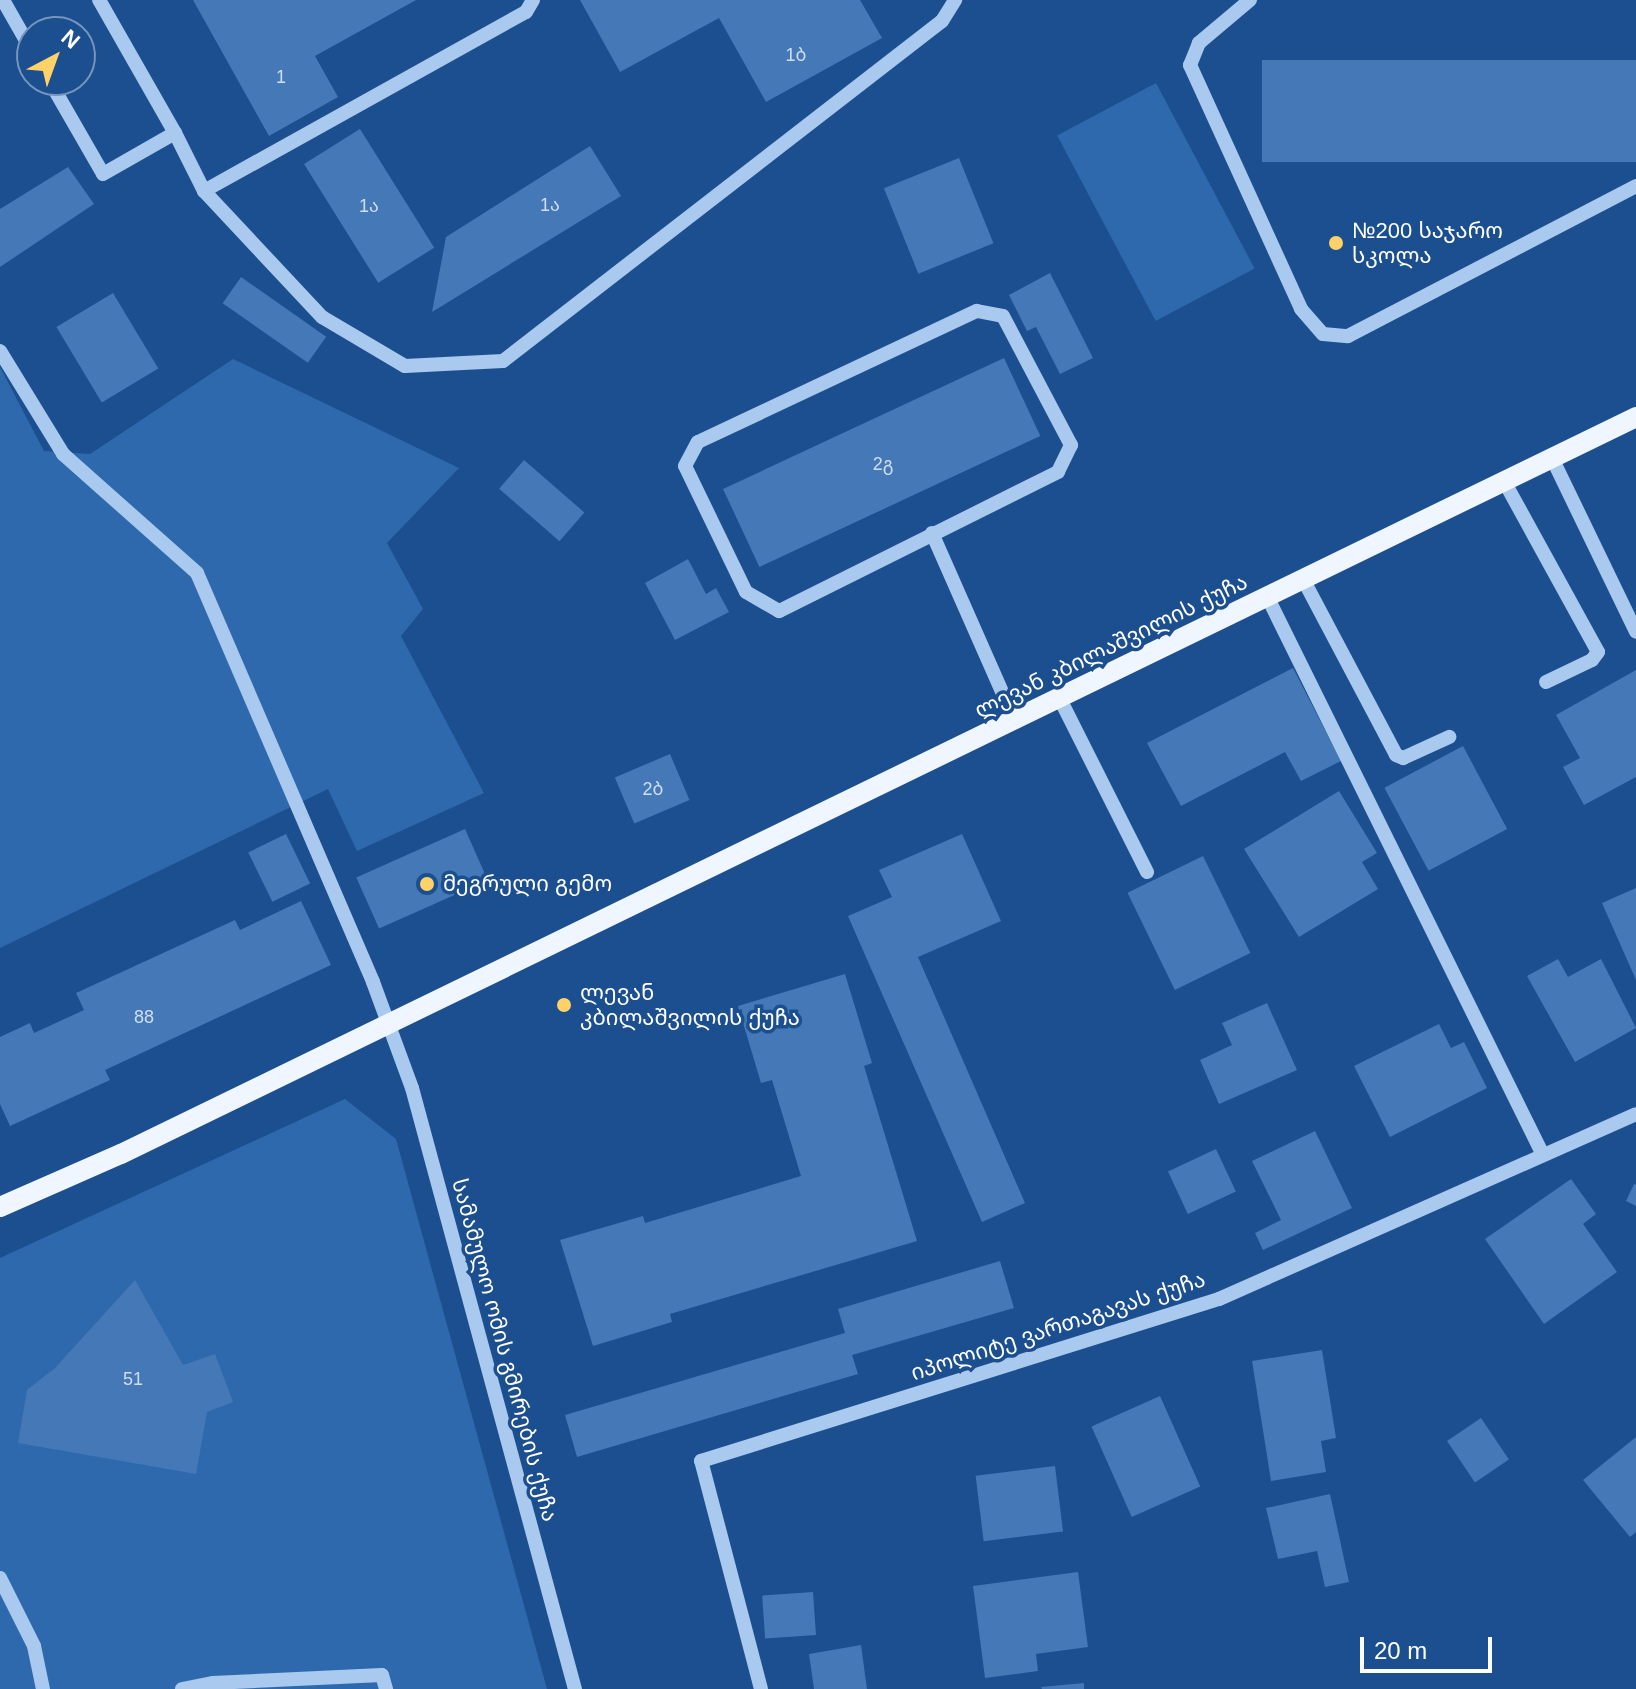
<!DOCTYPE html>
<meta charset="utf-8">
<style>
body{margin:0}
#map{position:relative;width:1636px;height:1689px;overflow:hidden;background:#1b4f8f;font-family:Helvetica,"Noto Sans Georgian",sans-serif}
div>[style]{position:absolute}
.green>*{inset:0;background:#2e69ad;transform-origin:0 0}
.building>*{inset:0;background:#4478b7;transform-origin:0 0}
.minor>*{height:14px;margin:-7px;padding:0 7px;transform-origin:7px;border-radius:7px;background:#a9c9ee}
.major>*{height:20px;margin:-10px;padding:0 10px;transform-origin:10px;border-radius:10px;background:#f0f6ff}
.dots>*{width:22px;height:22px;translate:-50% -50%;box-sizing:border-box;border:4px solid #1b4f8f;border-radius:50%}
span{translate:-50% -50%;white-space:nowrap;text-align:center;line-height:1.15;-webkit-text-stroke:7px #1b4f8f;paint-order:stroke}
.number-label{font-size:18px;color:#d0dded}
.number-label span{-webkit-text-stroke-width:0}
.poi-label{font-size:22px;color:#fff}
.left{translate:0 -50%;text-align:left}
.street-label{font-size:22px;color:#fff}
.north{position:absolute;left:16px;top:16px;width:80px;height:80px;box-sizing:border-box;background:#1b4f8f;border:2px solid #7695bc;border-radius:50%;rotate:41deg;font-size:22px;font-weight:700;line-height:32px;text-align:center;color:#fff}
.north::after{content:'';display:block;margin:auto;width:28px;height:36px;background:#ffd166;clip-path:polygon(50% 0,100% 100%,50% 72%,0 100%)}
.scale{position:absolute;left:1360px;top:1637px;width:132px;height:36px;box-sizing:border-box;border:4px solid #fff;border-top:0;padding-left:10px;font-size:24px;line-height:28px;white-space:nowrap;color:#fff;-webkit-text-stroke:6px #1b4f8f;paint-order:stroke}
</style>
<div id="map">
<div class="green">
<i style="left:1156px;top:83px;width:210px;height:112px;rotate:62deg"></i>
<i style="clip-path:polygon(233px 359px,459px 468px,387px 543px,423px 609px,401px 636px,484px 793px,357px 851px,328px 789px,0 948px,0 367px,44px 451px,90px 454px)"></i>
<i style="clip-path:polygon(345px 1099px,396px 1139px,547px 1689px,0 1689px,0 1258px)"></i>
</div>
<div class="building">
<i style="clip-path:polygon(193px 0,416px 0,315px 56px,338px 97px,269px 136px)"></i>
<i style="clip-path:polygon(580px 0,860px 0,882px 38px,766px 102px,719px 18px,620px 72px)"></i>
<i style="left:1636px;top:60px;width:102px;height:374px;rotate:90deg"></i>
<i style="left:360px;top:129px;width:140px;height:66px;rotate:58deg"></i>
<i style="clip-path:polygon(590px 146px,621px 196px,432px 312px,446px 237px)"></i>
<i style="left:959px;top:158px;width:92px;height:81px;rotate:68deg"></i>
<i style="clip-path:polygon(68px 167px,94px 204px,0 267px,0 209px)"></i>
<i style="clip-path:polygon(1050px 273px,1093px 358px,1060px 374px,1036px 327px,1027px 331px,1009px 295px)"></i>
<i style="left:241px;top:277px;width:104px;height:32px;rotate:35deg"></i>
<i style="left:113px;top:293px;width:88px;height:66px;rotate:59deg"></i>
<i style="left:1004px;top:358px;width:86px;height:310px;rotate:65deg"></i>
<i style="left:524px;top:460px;width:80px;height:38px;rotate:41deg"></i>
<i style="clip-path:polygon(688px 559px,706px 594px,716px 588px,729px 612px,675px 640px,645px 583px)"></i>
<i style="clip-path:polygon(1293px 668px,1341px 761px,1301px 781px,1285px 752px,1181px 806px,1147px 743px)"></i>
<i style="clip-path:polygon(1636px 670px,1636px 777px,1584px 805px,1563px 767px,1580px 758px,1556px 715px)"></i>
<i style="left:1463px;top:746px;width:94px;height:89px;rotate:62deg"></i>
<i style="left:670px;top:754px;width:50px;height:60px;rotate:67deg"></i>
<i style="clip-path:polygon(1339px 791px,1377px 853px,1362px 862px,1378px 889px,1299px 937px,1244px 849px)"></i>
<i style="left:465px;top:829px;width:56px;height:119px;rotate:66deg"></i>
<i style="left:286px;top:834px;width:55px;height:42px;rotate:64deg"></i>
<i style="clip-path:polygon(962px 834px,1001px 921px,918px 957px,1025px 1203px,982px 1222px,848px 916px,892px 897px,879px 870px)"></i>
<i style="left:1203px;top:856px;width:108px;height:84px;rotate:64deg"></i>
<i style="clip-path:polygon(1636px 888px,1636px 980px,1602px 903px)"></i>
<i style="clip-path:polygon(301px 901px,331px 965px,105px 1070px,110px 1080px,10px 1126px,0 1104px,0 1037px,30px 1023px,34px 1033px,84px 1010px,76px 993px,235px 920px,240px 930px)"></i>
<i style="clip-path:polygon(1558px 959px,1568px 977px,1601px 959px,1636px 1028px,1575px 1062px,1527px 976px)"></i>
<i style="clip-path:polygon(845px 974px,872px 1063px,864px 1066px,917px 1241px,670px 1314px,672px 1322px,593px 1346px,560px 1240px,643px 1216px,645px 1223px,801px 1176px,772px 1080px,761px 1083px,738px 1006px)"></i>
<i style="clip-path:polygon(1267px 1003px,1297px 1070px,1219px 1104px,1200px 1060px,1232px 1045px,1222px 1023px)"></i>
<i style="clip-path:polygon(1439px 1024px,1451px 1048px,1464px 1042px,1487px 1088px,1390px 1137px,1354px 1066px)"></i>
<i style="clip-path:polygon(1315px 1131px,1352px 1208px,1263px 1250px,1255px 1233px,1281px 1220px,1252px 1161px)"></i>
<i style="left:1216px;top:1149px;width:47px;height:53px;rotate:65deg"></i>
<i style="clip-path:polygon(1571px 1179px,1596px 1214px,1583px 1224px,1617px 1272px,1544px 1324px,1485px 1239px)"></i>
<i style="clip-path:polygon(1634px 1184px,1636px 1185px,1636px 1206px,1626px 1201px)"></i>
<i style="clip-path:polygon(1000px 1261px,1014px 1308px,852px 1355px,858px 1374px,577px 1457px,565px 1415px,845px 1333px,838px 1309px)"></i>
<i style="clip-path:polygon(135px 1280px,183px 1365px,215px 1354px,233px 1402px,207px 1412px,196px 1474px,18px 1443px,27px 1390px,55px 1368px)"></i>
<i style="clip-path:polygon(1322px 1350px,1336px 1438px,1321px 1441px,1326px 1472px,1271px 1481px,1252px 1361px)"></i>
<i style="left:1160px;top:1396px;width:99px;height:75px;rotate:66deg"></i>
<i style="left:1481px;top:1418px;width:50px;height:41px;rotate:56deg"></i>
<i style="clip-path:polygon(1636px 1437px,1636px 1532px,1630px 1537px,1583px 1480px)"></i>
<i style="left:1055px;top:1466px;width:66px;height:80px;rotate:83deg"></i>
<i style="clip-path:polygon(1330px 1494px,1349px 1582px,1325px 1587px,1317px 1551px,1278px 1559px,1266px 1508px)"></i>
<i style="clip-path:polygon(1078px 1572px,1088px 1647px,1036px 1654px,1038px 1671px,985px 1678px,973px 1586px)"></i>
<i style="left:813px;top:1592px;width:43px;height:51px;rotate:86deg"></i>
<i style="clip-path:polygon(861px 1645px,867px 1689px,814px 1689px,809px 1654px)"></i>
<i style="clip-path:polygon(1084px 1683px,1084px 1689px,1042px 1689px,1041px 1687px)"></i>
</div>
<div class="minor">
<i style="left:3px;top:0;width:59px;rotate:60.4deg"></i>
<i style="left:1250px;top:0;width:67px;rotate:139.9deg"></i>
<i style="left:1199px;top:43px;width:24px;rotate:112deg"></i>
<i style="left:1190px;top:65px;width:268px;rotate:65.5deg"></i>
<i style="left:1301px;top:309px;width:33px;rotate:49deg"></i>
<i style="left:1323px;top:334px;width:25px;rotate:5deg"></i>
<i style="left:1348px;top:336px;width:325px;rotate:-27.5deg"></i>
<i style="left:49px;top:80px;width:108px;rotate:60.1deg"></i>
<i style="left:103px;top:174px;width:83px;rotate:-29.7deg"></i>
<i style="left:175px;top:133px;width:153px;rotate:-119.7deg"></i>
<i style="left:175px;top:133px;width:65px;rotate:63.4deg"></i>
<i style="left:204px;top:191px;width:173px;rotate:46.9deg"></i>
<i style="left:322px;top:317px;width:96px;rotate:30.6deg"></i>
<i style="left:405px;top:366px;width:98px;rotate:-2.9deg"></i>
<i style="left:503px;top:361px;width:555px;rotate:-37.76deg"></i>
<i style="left:942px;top:21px;width:25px;rotate:-58deg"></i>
<i style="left:204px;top:191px;width:368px;rotate:-29.1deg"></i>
<i style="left:526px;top:12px;width:14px;rotate:-60deg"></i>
<i style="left:977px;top:311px;width:26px;rotate:11deg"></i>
<i style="left:1003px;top:316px;width:146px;rotate:62.2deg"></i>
<i style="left:1071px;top:445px;width:30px;rotate:116deg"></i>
<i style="left:1058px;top:472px;width:312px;rotate:153.5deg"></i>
<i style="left:779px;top:611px;width:38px;rotate:-150deg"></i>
<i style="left:746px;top:592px;width:140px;rotate:-115.8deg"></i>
<i style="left:685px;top:466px;width:27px;rotate:-62deg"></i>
<i style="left:698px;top:442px;width:308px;rotate:-25.2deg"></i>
<i style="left:0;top:351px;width:121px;rotate:58.5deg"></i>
<i style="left:63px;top:454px;width:179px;rotate:41.6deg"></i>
<i style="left:197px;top:573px;width:445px;rotate:66.7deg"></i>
<i style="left:373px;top:982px;width:113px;rotate:69.8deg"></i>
<i style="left:412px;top:1088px;width:623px;rotate:74.83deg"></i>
<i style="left:1552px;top:458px;width:193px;rotate:64.2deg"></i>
<i style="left:1504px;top:481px;width:195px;rotate:61.2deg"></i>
<i style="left:1598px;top:652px;width:10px;rotate:127deg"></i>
<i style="left:1592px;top:660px;width:51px;rotate:154.4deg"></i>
<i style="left:932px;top:533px;width:203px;rotate:66.2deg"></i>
<i style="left:1303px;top:579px;width:199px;rotate:62.1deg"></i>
<i style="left:1396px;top:755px;width:8px;rotate:23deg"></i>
<i style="left:1403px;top:758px;width:51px;rotate:-24.5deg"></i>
<i style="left:1267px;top:596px;width:623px;rotate:63.72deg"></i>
<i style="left:1059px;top:697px;width:196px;rotate:63.3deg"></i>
<i style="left:0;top:1578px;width:76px;rotate:63.4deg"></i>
<i style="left:34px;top:1646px;width:44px;rotate:78.2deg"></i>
<i style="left:182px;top:1689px;width:32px;rotate:-11deg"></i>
<i style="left:213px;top:1683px;width:169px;rotate:-2.7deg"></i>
<i style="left:382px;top:1675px;width:15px;rotate:74deg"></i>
<i style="left:761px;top:1689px;width:236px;rotate:-104.7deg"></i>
<i style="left:701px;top:1461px;width:543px;rotate:-17.37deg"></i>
<i style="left:1219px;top:1299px;width:456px;rotate:-23.9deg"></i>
</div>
<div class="major">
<i style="left:0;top:1207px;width:132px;rotate:-23.7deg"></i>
<i style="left:121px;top:1154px;width:1685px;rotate:-25.94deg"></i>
</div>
<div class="dots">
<i style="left:1336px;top:243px;background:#ffd166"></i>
<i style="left:427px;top:884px;background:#ffd166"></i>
<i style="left:564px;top:1005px;background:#ffd166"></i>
</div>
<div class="number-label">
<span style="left:796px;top:55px">1ბ</span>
<span style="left:281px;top:77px">1</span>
<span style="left:550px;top:205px">1ა</span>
<span style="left:369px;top:206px">1ა</span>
<span style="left:883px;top:464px">2გ</span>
<span style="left:653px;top:789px">2ბ</span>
<span style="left:144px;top:1017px">88</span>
<span style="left:133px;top:1379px">51</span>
</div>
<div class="poi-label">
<span class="left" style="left:1352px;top:243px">№200 საჯარო<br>სკოლა</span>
<span class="left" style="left:443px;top:884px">მეგრული გემო</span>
<span class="left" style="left:580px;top:1005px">ლევან<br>კბილაშვილის ქუჩა</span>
</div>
<div class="street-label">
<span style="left:1111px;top:646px;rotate:-26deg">ლევან კბილაშვილის ქუჩა</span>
<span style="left:1058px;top:1326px;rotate:-18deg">იპოლიტე ვართაგავას ქუჩა</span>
<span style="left:505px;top:1350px;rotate:75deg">სამამულო ომის გმირების ქუჩა</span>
</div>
<div class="north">N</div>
<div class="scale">20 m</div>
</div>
